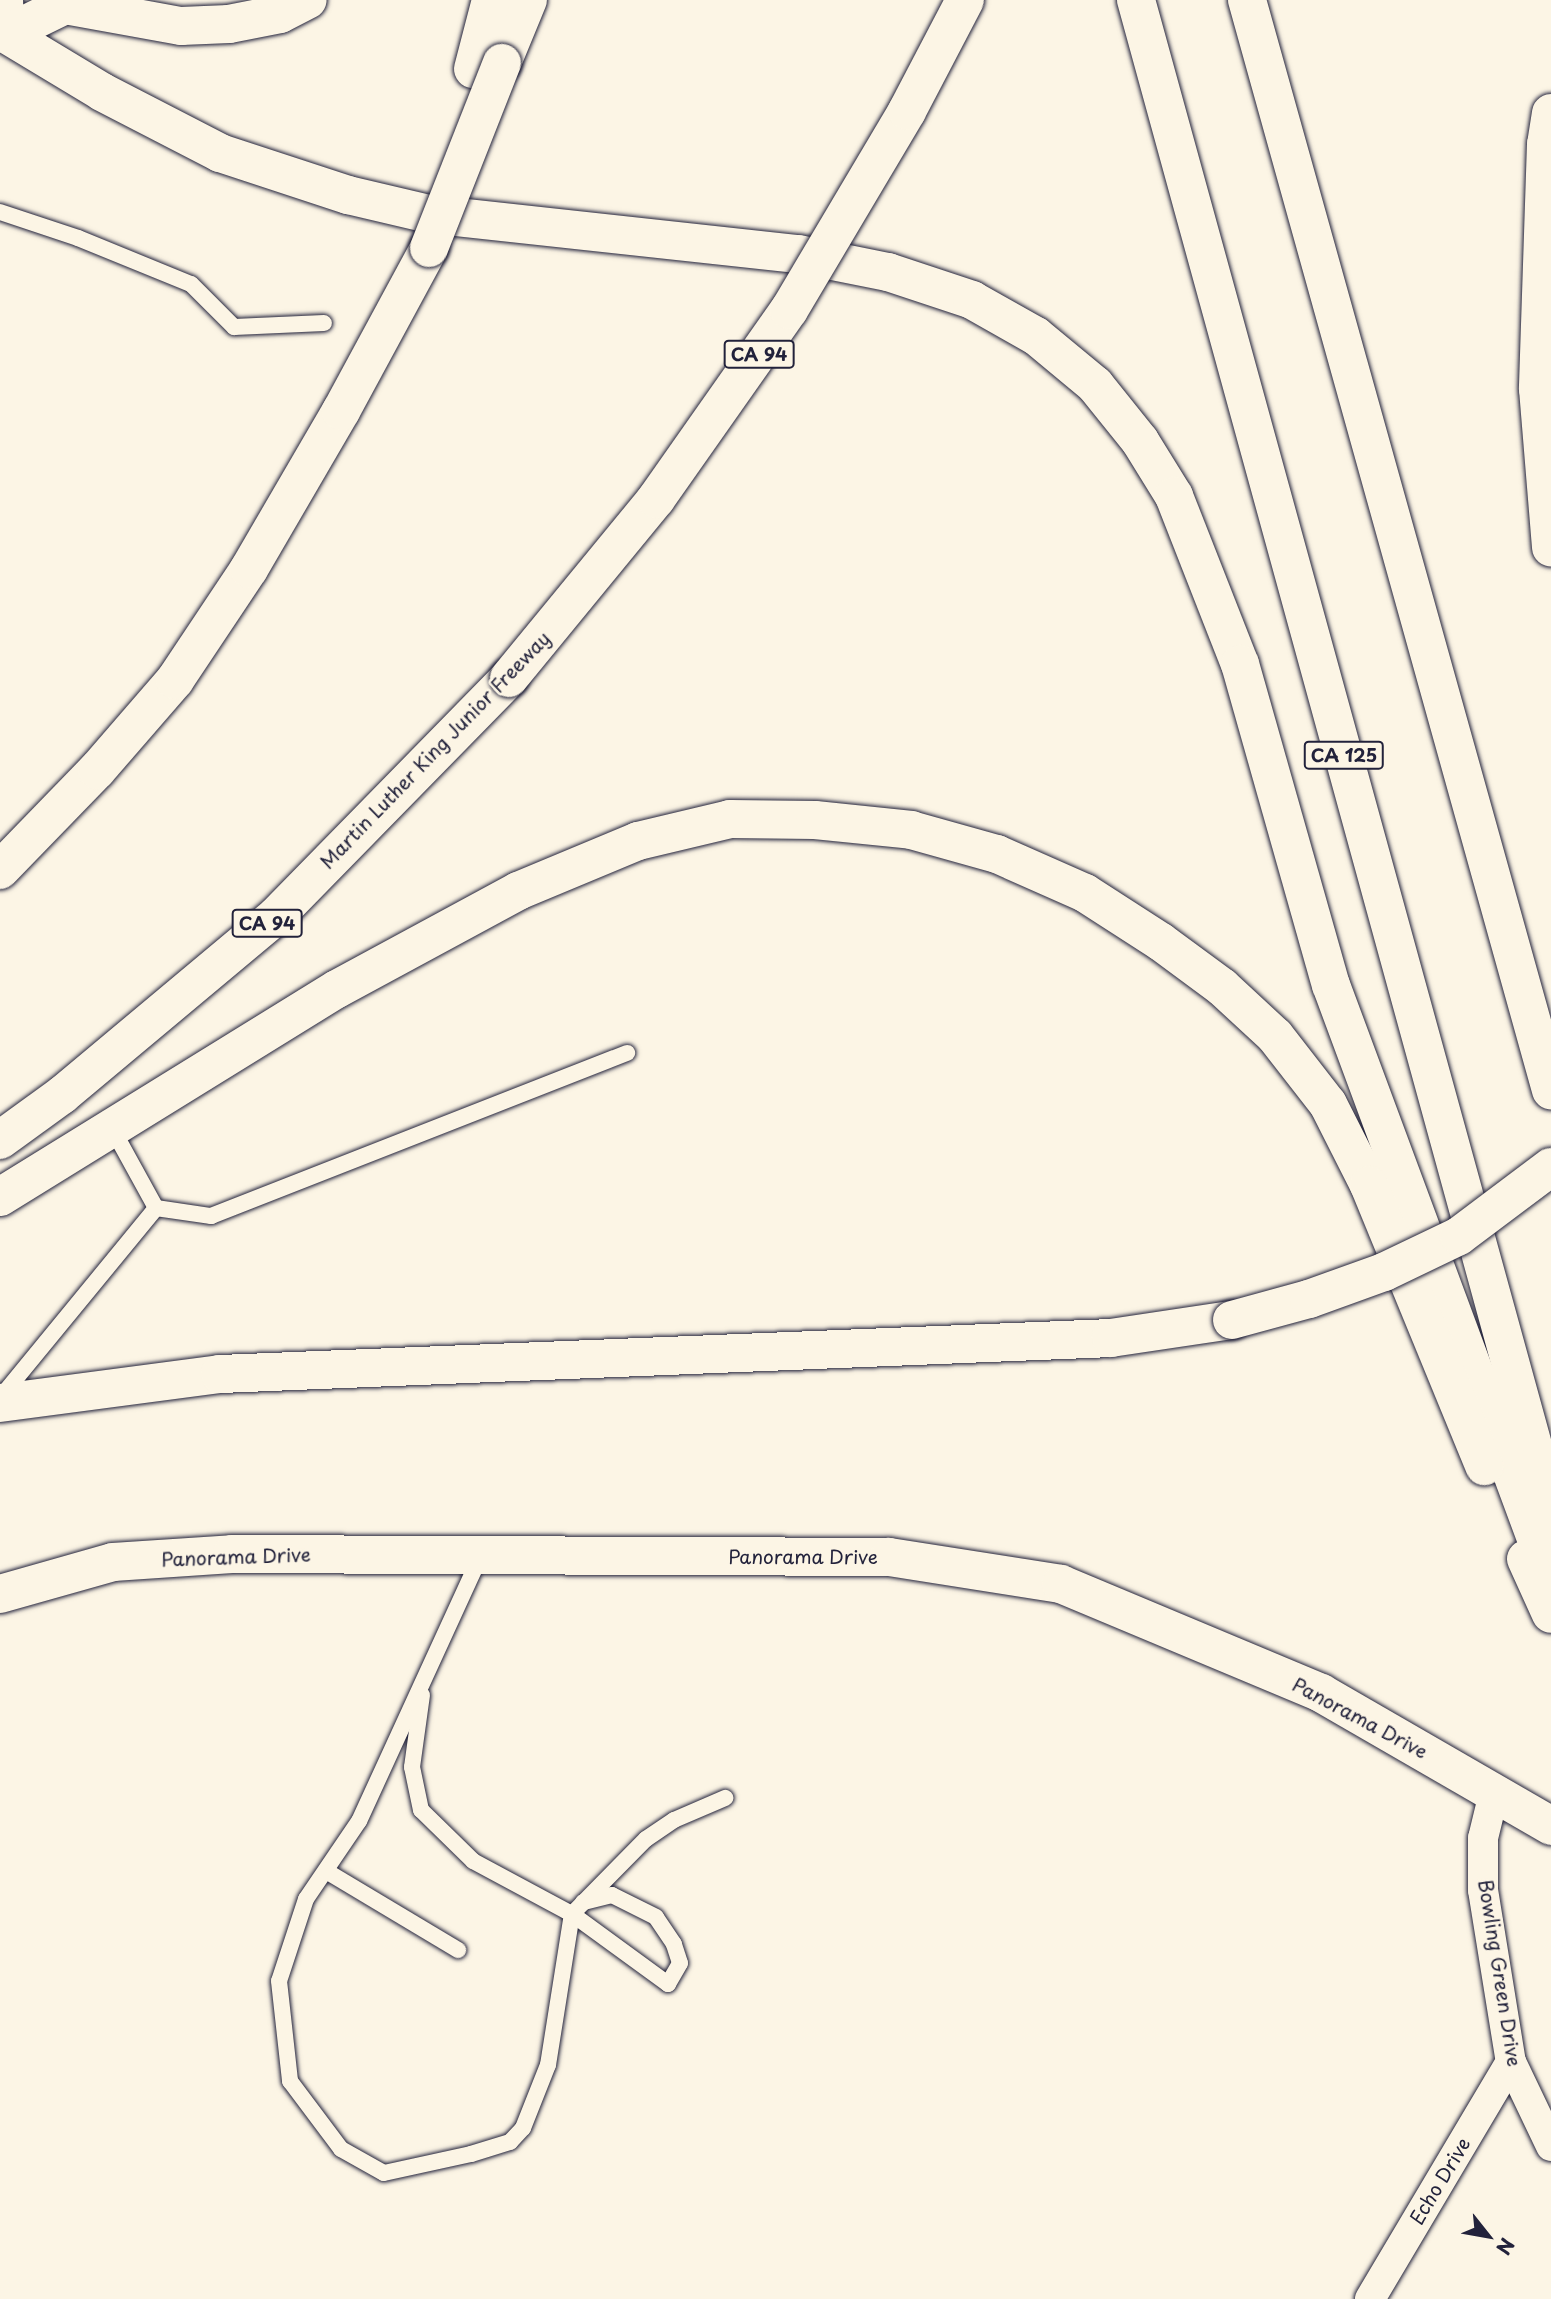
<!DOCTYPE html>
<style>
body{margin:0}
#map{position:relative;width:1551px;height:2299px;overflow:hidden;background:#fcf5e5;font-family:"Playpen Sans",sans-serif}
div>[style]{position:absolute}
.roads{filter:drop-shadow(0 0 2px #22223b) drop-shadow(0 0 2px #22223b)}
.lane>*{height:16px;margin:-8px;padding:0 8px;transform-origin:8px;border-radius:8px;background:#fcf5e5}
.street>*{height:30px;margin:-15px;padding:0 15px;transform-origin:15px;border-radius:15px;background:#fcf5e5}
.secondary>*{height:38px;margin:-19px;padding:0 19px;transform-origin:19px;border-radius:19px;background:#fcf5e5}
.primary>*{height:38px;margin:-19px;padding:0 19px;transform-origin:19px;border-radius:19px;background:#fcf5e5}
.highway>*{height:38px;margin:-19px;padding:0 19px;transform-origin:19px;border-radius:19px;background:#fcf5e5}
.bridges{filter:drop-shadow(0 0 2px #22223b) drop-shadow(0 0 2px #22223b)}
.highway-bridge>*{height:38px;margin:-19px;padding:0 19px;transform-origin:19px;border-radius:19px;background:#fcf5e5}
span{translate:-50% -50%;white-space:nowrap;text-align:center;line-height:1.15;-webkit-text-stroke:5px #fcf5e5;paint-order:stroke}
.shield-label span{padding:2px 5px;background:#fcf5e5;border:2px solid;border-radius:5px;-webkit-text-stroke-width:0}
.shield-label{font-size:18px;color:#22223b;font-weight:700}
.street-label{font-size:19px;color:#22223b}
.north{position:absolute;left:1453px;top:2201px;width:70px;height:70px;-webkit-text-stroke:5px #fcf5e5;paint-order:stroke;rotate:121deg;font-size:19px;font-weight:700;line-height:28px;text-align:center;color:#22223b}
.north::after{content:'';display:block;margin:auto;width:24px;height:32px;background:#22223b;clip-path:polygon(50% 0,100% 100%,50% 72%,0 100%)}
</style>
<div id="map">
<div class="roads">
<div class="lane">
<i style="left:0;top:212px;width:82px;rotate:18.4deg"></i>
<i style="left:78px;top:238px;width:122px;rotate:22.2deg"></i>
<i style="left:191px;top:284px;width:61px;rotate:45deg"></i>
<i style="left:234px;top:327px;width:90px;rotate:-2.5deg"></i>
<i style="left:112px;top:1128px;width:91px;rotate:61.2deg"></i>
<i style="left:156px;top:1208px;width:56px;rotate:8.3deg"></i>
<i style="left:211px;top:1216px;width:447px;rotate:-21.4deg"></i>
<i style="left:0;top:1398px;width:246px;rotate:-50.6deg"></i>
<i style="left:480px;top:1557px;width:290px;rotate:114.6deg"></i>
<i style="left:359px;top:1821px;width:94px;rotate:124.2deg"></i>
<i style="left:306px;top:1899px;width:86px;rotate:108.2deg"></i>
<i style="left:279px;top:1981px;width:101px;rotate:83.7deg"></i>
<i style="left:290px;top:2081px;width:85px;rotate:53.1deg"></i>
<i style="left:341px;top:2149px;width:49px;rotate:29.2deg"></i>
<i style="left:384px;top:2173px;width:89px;rotate:-12.3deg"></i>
<i style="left:471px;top:2154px;width:41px;rotate:-17.1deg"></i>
<i style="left:510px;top:2142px;width:19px;rotate:-47deg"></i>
<i style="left:523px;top:2128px;width:68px;rotate:-68.4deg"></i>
<i style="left:548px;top:2065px;width:153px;rotate:-81deg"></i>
<i style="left:572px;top:1914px;width:119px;rotate:36.1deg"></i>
<i style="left:668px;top:1984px;width:24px;rotate:-60deg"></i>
<i style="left:680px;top:1963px;width:20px;rotate:-108deg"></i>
<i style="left:674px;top:1944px;width:32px;rotate:-124deg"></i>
<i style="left:656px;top:1917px;width:49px;rotate:-153.4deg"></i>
<i style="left:612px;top:1895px;width:30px;rotate:166deg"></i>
<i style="left:422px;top:1695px;width:73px;rotate:97.9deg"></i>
<i style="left:412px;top:1767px;width:44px;rotate:78.2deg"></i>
<i style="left:421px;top:1810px;width:73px;rotate:44.4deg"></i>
<i style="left:473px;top:1861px;width:112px;rotate:28.2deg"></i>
<i style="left:572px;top:1914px;width:105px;rotate:-45.4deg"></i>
<i style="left:646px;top:1839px;width:34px;rotate:-34deg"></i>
<i style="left:674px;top:1820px;width:56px;rotate:-23.3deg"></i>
<i style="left:326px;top:1871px;width:154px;rotate:30.9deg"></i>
</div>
<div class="street">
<i style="left:1494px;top:1793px;width:46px;rotate:103.7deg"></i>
<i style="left:1483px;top:1838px;width:52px;rotate:90deg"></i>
<i style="left:1483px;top:1890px;width:174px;rotate:80.8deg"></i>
<i style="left:1511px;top:2062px;width:93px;rotate:64.5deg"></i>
<i style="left:1370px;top:2299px;width:276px;rotate:-59.3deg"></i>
</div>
<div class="secondary">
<i style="left:0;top:1594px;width:117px;rotate:-15.8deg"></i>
<i style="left:113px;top:1562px;width:119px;rotate:-3.8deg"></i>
<i style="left:232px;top:1554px;width:657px;rotate:0.26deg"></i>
<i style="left:889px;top:1557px;width:174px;rotate:8.9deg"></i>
<i style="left:1061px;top:1584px;width:282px;rotate:22.7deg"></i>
<i style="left:1321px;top:1693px;width:266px;rotate:30deg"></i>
</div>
<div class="primary">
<i style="left:4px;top:0;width:34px;rotate:87deg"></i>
</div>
<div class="highway">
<i style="left:1136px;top:0;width:1567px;rotate:74.64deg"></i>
<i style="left:1247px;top:0;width:1132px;rotate:74.42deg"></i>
<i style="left:6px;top:34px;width:112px;rotate:31.1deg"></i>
<i style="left:102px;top:92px;width:133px;rotate:27.3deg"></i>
<i style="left:220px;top:153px;width:135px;rotate:18.2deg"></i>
<i style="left:348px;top:195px;width:83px;rotate:13.2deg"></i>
<i style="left:429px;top:214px;width:371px;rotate:6.2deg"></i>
<i style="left:798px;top:254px;width:92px;rotate:11.3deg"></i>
<i style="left:888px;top:272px;width:89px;rotate:18.4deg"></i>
<i style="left:972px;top:300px;width:73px;rotate:29.4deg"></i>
<i style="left:1036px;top:336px;width:77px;rotate:39.7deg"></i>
<i style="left:1095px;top:385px;width:72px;rotate:51.2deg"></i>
<i style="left:1140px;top:441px;width:65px;rotate:58.3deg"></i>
<i style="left:1174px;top:496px;width:180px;rotate:68.6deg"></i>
<i style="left:1240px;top:664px;width:334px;rotate:74.2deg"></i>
<i style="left:1331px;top:985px;width:633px;rotate:69.68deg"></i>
<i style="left:6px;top:34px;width:66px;rotate:-26.2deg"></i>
<i style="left:65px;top:5px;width:118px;rotate:10.3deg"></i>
<i style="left:181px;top:26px;width:48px;rotate:-2.4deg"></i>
<i style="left:229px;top:24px;width:52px;rotate:-11.1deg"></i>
<i style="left:280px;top:14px;width:31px;rotate:-27deg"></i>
<i style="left:502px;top:63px;width:68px;rotate:-67.6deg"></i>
<i style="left:473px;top:69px;width:71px;rotate:-75.4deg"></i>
<i style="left:1551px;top:113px;width:31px;rotate:99deg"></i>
<i style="left:1546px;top:144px;width:245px;rotate:91.9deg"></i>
<i style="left:1538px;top:389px;width:159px;rotate:85.3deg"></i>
<i style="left:0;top:870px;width:139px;rotate:-45.9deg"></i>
<i style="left:97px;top:770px;width:119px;rotate:-49.1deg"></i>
<i style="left:175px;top:680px;width:133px;rotate:-56.3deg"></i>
<i style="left:249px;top:569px;width:183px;rotate:-59.8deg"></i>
<i style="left:341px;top:411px;width:185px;rotate:-61.6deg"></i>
<i style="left:0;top:1140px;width:77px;rotate:-36deg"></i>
<i style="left:62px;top:1095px;width:279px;rotate:-39.9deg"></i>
<i style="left:276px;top:916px;width:333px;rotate:-45.6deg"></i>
<i style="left:0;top:1197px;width:396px;rotate:-31.7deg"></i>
<i style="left:337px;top:989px;width:206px;rotate:-28.4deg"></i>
<i style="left:518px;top:891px;width:130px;rotate:-22.6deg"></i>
<i style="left:638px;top:841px;width:95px;rotate:-13.4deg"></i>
<i style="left:730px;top:819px;width:85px;rotate:0.7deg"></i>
<i style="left:815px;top:820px;width:97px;rotate:5.9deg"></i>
<i style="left:911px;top:830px;width:89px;rotate:15.6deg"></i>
<i style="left:997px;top:854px;width:96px;rotate:23.9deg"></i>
<i style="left:1085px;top:893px;width:90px;rotate:32.8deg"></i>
<i style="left:1161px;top:942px;width:76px;rotate:36.4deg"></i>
<i style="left:1222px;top:987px;width:72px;rotate:42.8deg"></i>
<i style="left:1275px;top:1036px;width:86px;rotate:52.1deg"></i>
<i style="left:1328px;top:1104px;width:91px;rotate:63.2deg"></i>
<i style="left:1369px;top:1185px;width:304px;rotate:67.7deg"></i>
<i style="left:0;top:1403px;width:222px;rotate:-7.5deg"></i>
<i style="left:220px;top:1374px;width:892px;rotate:-2.31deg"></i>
<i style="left:1111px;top:1338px;width:122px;rotate:-8.5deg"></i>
<i style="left:1526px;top:1559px;width:60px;rotate:65.6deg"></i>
</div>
</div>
<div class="bridges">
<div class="highway-bridge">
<i style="left:429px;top:248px;width:199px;rotate:-68.5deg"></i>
<i style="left:509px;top:678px;width:232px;rotate:-50.6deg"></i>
<i style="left:656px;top:499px;width:231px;rotate:-54.9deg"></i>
<i style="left:789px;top:310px;width:231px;rotate:-59.3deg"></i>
<i style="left:907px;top:111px;width:125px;rotate:-62.4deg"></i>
<i style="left:1232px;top:1320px;width:80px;rotate:-15.3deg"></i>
<i style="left:1309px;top:1299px;width:80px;rotate:-19.8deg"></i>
<i style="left:1384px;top:1272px;width:83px;rotate:-25.6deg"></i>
<i style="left:1459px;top:1236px;width:115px;rotate:-36.9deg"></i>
</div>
</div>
<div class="shield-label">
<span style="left:759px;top:354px">CA 94</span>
<span style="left:1344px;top:755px">CA 125</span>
<span style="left:267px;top:923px">CA 94</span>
</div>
<div class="street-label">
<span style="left:435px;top:750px;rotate:-46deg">Martin Luther King Junior Freeway</span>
<span style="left:236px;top:1557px;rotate:-2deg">Panorama Drive</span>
<span style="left:803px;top:1557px">Panorama Drive</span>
<span style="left:1360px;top:1718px;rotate:28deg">Panorama Drive</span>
<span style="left:1500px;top:1973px;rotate:81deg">Bowling Green Drive</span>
<span style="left:1440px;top:2181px;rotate:-59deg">Echo Drive</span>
</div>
<div class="north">N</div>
</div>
